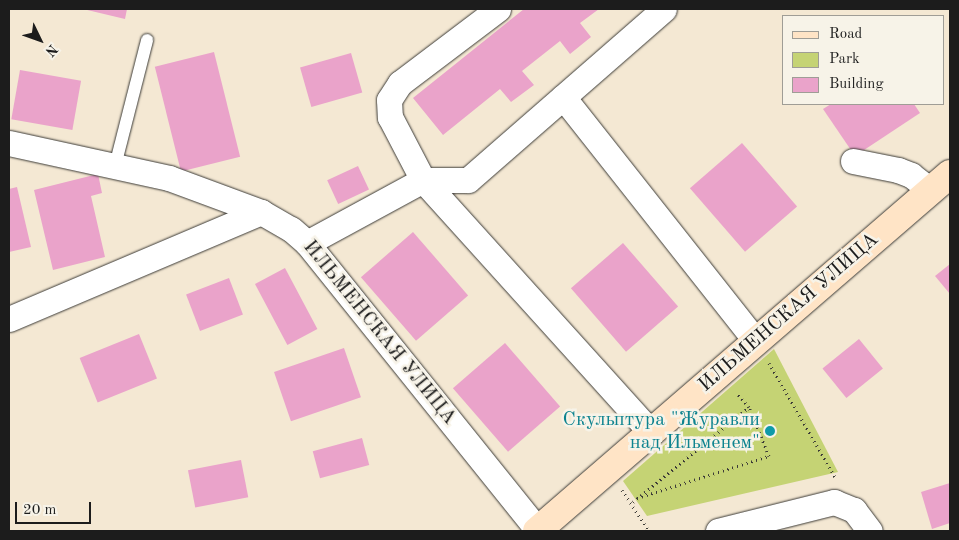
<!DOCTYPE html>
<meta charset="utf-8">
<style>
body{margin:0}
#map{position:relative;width:959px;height:540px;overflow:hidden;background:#f4e8d3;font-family:"Old Standard TT",serif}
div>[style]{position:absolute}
.green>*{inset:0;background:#c5d374}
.building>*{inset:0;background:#eaa3ca;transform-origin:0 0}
.path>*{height:3px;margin-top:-1.5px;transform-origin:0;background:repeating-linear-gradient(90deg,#3c3b37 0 1px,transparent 0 5px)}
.roads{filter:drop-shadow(0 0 1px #3c3b37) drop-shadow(0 0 1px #3c3b37)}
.service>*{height:12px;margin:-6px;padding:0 6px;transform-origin:6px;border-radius:6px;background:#fff}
.minor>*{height:25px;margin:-12.5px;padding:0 12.5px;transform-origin:12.5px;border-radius:12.5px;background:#fff}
.secondary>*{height:28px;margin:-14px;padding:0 14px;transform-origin:14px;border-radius:14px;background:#ffe4c6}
.dots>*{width:14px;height:14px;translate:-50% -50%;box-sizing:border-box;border:2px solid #f7f3e8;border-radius:50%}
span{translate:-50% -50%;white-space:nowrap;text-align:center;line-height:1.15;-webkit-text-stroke:5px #f7f3e8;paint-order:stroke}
.street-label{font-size:20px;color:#1c1c1c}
.culture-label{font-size:20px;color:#0d838f}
.right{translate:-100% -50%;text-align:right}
.frame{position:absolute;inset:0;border:10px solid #1c1c1c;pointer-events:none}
.legend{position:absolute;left:782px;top:15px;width:162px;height:90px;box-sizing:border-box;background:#f7f3e8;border:1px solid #9f9d96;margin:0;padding:6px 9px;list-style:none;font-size:15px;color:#1c1c1c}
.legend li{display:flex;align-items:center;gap:10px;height:25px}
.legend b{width:25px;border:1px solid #9f9d96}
.north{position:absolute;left:15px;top:15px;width:50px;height:50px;-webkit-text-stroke:4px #f7f3e8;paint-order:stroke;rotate:132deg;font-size:14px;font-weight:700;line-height:20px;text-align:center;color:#1c1c1c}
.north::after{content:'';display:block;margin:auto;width:18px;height:22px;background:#1c1c1c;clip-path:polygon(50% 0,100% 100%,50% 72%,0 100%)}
.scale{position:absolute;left:15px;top:502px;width:76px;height:22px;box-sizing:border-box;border:2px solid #1c1c1c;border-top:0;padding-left:6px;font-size:15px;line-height:18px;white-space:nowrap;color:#1c1c1c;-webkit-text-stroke:4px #f7f3e8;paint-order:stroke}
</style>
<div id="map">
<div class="green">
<i style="clip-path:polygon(774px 349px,838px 472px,647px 516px,623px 481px)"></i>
</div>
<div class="building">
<i style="clip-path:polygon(83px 9px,127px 9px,125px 19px)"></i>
<i style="clip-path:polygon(524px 9px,599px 9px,580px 23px,591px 37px,570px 54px,560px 41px,522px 71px,534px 85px,511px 102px,500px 89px,443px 135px,413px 98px)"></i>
<i style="left:214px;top:52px;width:108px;height:61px;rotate:76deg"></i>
<i style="left:351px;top:53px;width:41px;height:53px;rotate:74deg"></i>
<i style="left:20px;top:70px;width:62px;height:50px;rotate:10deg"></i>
<i style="clip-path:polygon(831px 104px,914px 104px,920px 113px,855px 156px,823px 109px)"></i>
<i style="left:742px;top:143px;width:84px;height:69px;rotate:49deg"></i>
<i style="left:358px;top:166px;width:26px;height:34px;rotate:65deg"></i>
<i style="clip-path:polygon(98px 174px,102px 193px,91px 196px,105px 257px,53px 270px,34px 190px)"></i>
<i style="clip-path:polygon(17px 187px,31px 247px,9px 252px,9px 189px)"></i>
<i style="left:413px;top:232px;width:84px;height:69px;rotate:49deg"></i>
<i style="left:623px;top:243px;width:84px;height:69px;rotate:49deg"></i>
<i style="clip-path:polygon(950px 264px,950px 294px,935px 276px)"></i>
<i style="left:285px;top:268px;width:69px;height:34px;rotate:62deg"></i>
<i style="left:229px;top:278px;width:39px;height:46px;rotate:69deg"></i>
<i style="left:139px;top:334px;width:48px;height:64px;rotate:68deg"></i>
<i style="left:859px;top:339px;width:38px;height:47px;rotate:51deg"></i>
<i style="left:505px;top:343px;width:84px;height:69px;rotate:49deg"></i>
<i style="left:344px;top:348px;width:52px;height:74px;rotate:71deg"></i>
<i style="left:362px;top:438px;width:28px;height:51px;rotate:75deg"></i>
<i style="left:241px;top:460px;width:38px;height:54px;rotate:79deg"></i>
<i style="clip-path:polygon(950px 483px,950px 523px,932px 529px,921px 492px)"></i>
</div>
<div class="path">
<i style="left:769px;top:363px;width:132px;rotate:59.9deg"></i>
<i style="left:622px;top:490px;width:49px;rotate:56.6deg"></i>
<i style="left:637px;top:498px;width:139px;rotate:-17.7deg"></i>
<i style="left:769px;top:456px;width:53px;rotate:-112.2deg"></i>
<i style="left:749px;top:407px;width:18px;rotate:-131deg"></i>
<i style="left:633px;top:502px;width:150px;rotate:-39.3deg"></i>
</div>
<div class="roads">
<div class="service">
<i style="left:115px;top:166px;width:130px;rotate:-75.7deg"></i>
</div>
<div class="minor">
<i style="left:498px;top:9px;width:123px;rotate:142.9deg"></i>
<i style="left:400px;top:83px;width:20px;rotate:123deg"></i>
<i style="left:389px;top:100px;width:17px;rotate:87deg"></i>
<i style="left:390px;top:117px;width:71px;rotate:62.4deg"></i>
<i style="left:423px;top:180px;width:340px;rotate:47.9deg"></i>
<i style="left:563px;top:97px;width:311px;rotate:51.7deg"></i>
<i style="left:9px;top:143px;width:164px;rotate:12.3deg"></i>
<i style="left:169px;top:178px;width:98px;rotate:20.3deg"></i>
<i style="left:261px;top:212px;width:34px;rotate:30deg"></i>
<i style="left:291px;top:229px;width:21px;rotate:41deg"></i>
<i style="left:307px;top:243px;width:368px;rotate:51.2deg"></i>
<i style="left:853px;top:161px;width:46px;rotate:11.3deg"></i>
<i style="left:898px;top:170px;width:14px;rotate:21deg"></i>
<i style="left:911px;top:175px;width:24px;rotate:38deg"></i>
<i style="left:307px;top:243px;width:132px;rotate:-28.5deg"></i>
<i style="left:423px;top:180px;width:45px"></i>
<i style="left:468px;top:180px;width:260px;rotate:-41.1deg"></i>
<i style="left:9px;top:319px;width:274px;rotate:-23deg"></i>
<i style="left:718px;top:531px;width:120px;rotate:-14deg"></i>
<i style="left:834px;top:502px;width:22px;rotate:22deg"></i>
<i style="left:854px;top:510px;width:26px;rotate:53deg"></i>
</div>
<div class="secondary">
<i style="left:537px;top:531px;width:546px;rotate:-40.84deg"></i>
</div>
</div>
<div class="dots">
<i style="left:770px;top:431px;background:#0f9aa8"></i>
</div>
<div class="street-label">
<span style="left:789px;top:313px;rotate:-41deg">ИЛЬМЕНСКАЯ УЛИЦА</span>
<span style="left:379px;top:333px;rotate:51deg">ИЛЬМЕНСКАЯ УЛИЦА</span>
</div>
<div class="culture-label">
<span class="right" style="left:760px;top:432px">Скульптура "Журавли<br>над Ильменем"</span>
</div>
<div class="frame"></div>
<ul class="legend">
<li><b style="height:6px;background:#ffe4c6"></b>Road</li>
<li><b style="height:14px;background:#c5d374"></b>Park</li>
<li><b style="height:14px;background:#eaa3ca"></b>Building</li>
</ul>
<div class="north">N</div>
<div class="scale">20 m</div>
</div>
